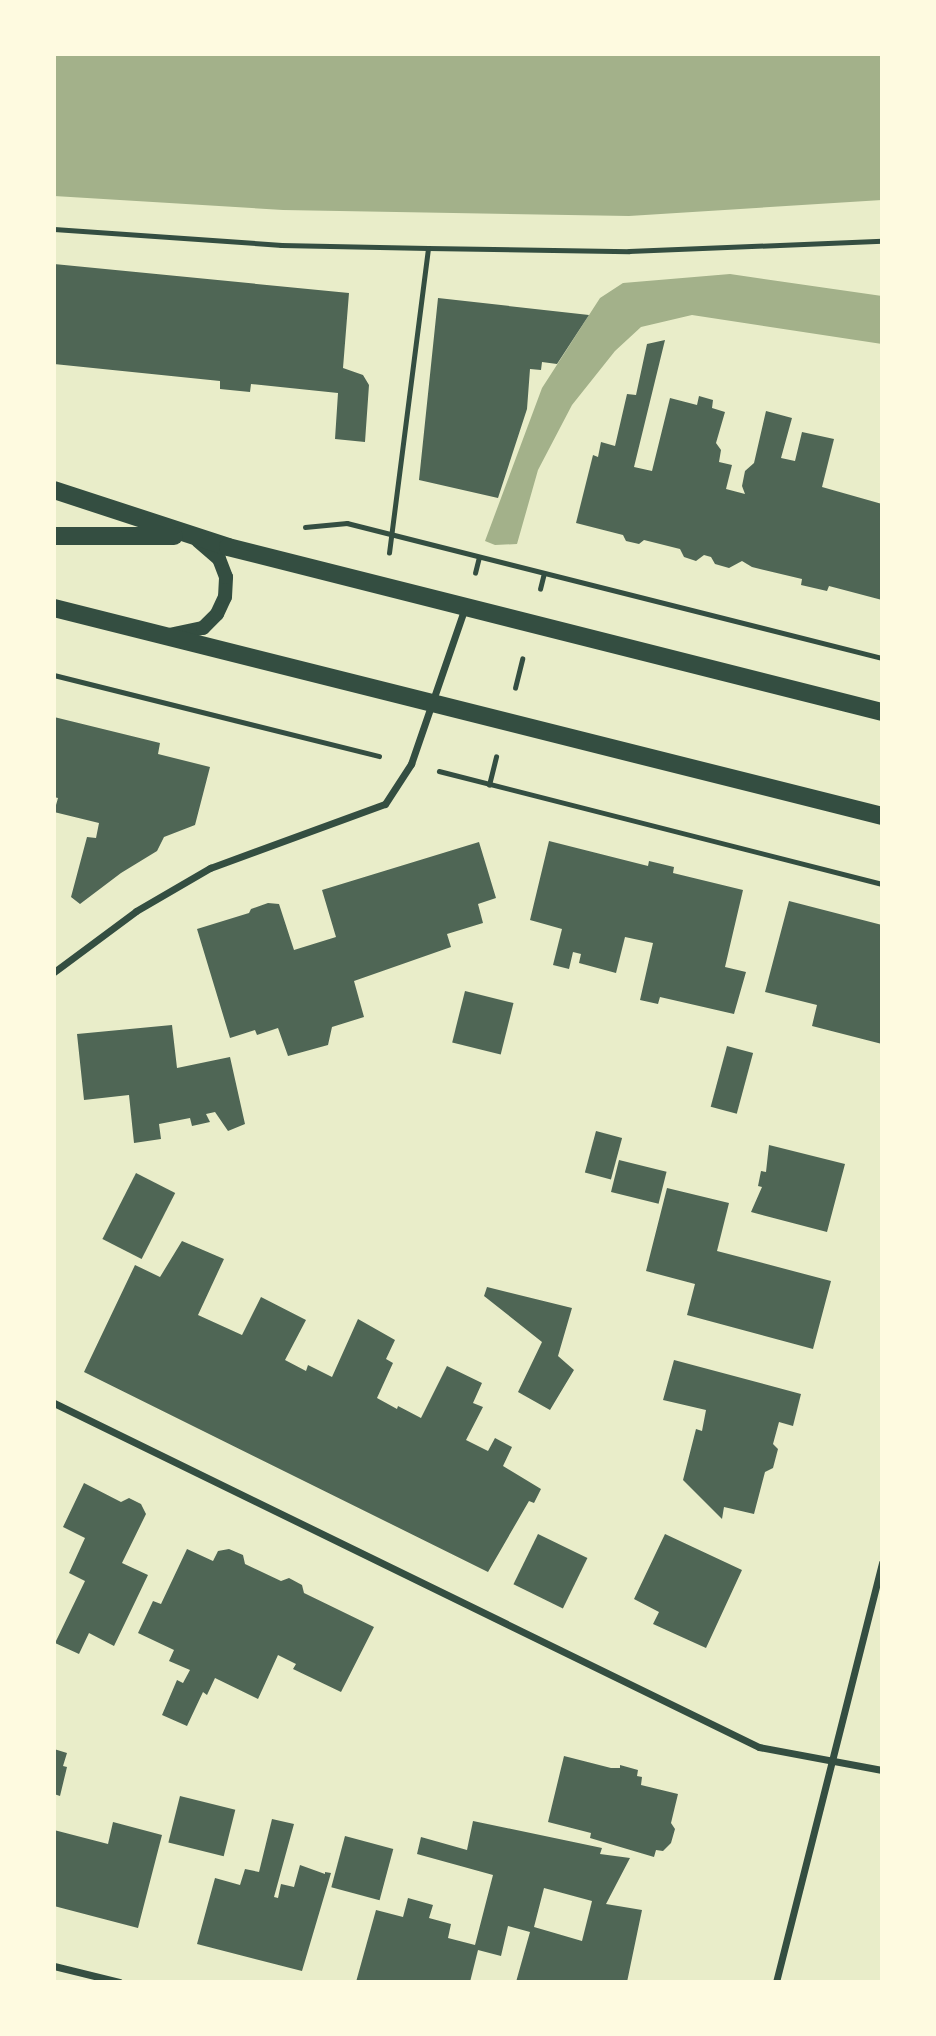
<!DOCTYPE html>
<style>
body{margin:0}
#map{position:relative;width:936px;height:2036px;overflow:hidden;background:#e9edc9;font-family:Overpass,sans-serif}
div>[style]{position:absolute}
.water>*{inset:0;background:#a3b18a}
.building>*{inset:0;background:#4f6655;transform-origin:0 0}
.path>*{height:4.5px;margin:-2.25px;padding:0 2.25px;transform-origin:2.25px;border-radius:2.25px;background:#344e41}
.minor>*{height:7px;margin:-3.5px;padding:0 3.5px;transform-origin:3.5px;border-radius:3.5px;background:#344e41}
.secondary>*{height:14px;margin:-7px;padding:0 7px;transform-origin:7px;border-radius:7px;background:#344e41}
.primary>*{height:18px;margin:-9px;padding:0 9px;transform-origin:9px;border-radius:9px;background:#344e41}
span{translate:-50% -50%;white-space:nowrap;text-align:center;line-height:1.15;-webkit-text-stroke:7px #fefae0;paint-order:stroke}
.frame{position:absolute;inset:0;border:56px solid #fefae0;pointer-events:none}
</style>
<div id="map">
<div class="water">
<i style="clip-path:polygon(54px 54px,882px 54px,882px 200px,629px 216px,283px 210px,54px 196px)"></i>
<i style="clip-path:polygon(730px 274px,882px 296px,882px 344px,692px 315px,641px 327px,615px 351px,572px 405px,538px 470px,517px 544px,495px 545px,485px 541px,542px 388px,600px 298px,623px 283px)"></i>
</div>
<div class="building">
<i style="clip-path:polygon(54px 264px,349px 293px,343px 368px,363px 375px,369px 385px,365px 442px,335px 439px,338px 393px,251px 384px,250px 392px,220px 389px,220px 381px,54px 364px)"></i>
<i style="clip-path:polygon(438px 298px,589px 315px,557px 364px,542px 362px,541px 370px,530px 369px,527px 409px,498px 498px,419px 480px)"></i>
<i style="clip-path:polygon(665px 340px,634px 467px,652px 471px,670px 398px,697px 405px,699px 396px,713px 400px,712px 408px,725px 412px,716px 443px,721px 450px,719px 462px,732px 465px,726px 489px,745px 494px,742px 486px,745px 471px,754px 463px,766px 411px,792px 418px,781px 458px,795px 461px,802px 432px,834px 439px,822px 487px,882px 504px,882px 600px,829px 586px,827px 591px,801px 585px,802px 579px,752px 567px,742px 561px,729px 568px,715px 564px,711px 557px,704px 555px,696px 561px,684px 557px,680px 549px,644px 540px,639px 544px,626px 541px,623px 535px,576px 523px,593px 455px,598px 457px,601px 442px,615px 446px,627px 394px,636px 395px,647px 344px)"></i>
<i style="clip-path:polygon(54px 717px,160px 743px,158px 754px,210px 767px,195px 825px,164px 837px,157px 851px,121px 873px,80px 904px,71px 897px,87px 837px,96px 838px,99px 823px,54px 812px,58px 798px,54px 797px)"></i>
<i style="clip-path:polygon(549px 841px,648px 866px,649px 861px,674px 867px,673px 873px,743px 890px,725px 967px,746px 972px,734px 1014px,660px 997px,658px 1004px,640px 1000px,653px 943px,625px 937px,616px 973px,579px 963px,581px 954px,573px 952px,569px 969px,553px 965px,562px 929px,530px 920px)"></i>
<i style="clip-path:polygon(479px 842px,496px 898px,478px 904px,483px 923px,447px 934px,451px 947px,354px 981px,364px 1017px,332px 1027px,328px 1045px,288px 1056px,278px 1028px,257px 1035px,255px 1030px,230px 1038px,197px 929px,249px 913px,251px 909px,268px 903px,279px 904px,294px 950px,336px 937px,322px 890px)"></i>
<i style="clip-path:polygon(789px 901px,882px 925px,882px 1044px,812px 1026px,817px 1005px,765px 992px)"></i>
<i style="left:465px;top:991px;width:50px;height:53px;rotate:14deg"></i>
<i style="clip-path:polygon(172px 1025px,177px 1068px,230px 1057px,245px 1124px,228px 1131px,215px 1112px,206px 1114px,210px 1122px,192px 1126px,190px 1118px,159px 1124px,161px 1139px,134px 1143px,129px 1095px,84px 1100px,77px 1034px)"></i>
<i style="left:727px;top:1046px;width:27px;height:63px;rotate:15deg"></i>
<i style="left:596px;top:1131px;width:27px;height:43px;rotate:15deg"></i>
<i style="clip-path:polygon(769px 1145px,845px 1164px,827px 1232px,751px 1212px,762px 1187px,758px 1186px,761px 1171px,766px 1172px)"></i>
<i style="left:619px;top:1160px;width:49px;height:33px;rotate:14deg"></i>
<i style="left:136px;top:1173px;width:44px;height:74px;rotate:27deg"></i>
<i style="clip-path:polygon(667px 1188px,729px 1203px,717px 1251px,831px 1281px,813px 1349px,687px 1315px,695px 1284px,646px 1271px)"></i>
<i style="clip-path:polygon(182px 1241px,224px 1259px,198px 1315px,242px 1335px,261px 1297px,306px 1320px,285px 1360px,306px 1371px,308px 1365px,332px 1377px,358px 1319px,395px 1340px,386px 1359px,393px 1363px,377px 1398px,397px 1409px,398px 1406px,421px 1418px,447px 1366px,482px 1383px,473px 1403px,483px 1407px,466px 1440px,488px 1451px,495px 1438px,512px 1447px,503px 1466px,541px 1489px,534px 1503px,529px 1501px,488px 1572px,84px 1372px,135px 1265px,160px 1277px)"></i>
<i style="clip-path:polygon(487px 1287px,572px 1308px,558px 1356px,574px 1370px,550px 1410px,518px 1392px,542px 1342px,484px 1296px)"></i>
<i style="clip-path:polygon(674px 1360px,801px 1394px,793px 1426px,779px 1422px,773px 1444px,778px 1449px,773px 1468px,765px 1472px,754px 1514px,724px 1507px,722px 1519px,683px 1480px,696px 1429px,702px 1431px,706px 1410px,663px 1400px)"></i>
<i style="clip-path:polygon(84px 1483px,121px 1502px,129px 1498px,141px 1504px,146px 1514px,122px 1563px,148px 1575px,114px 1646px,89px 1633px,79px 1654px,55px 1643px,85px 1581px,69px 1573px,85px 1538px,63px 1527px)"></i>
<i style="left:538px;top:1534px;width:55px;height:56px;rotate:26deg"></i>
<i style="clip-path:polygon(665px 1534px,742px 1570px,706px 1648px,653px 1624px,659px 1612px,634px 1599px)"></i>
<i style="clip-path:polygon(187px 1549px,213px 1561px,218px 1551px,229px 1549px,243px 1555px,245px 1564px,281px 1581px,289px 1578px,302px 1585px,304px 1593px,374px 1627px,341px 1692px,293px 1669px,296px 1664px,278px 1655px,258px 1699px,215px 1678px,207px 1695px,203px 1692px,187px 1726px,162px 1715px,177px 1680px,183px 1683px,190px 1670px,169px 1661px,174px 1650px,138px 1633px,153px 1601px,161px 1604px)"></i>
<i style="clip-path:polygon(54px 1749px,67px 1753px,63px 1766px,67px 1767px,60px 1796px,54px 1794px)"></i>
<i style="clip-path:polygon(564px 1756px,611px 1768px,620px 1768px,620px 1765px,638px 1770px,637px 1776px,642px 1777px,641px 1785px,678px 1794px,671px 1823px,675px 1829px,671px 1843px,663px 1851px,656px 1850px,654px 1857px,590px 1838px,591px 1833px,548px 1822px)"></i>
<i style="left:180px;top:1796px;width:57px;height:48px;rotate:14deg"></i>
<i style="clip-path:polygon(272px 1819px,294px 1824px,274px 1897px,278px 1898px,281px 1884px,294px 1887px,300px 1865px,325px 1874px,325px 1872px,331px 1873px,302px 1971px,197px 1944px,215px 1878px,240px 1885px,245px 1869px,259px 1872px)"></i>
<i style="clip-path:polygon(evenodd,473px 1821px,602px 1848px,600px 1854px,630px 1858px,606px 1904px,642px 1910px,627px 1982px,516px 1982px,530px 1932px,508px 1926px,501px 1956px,478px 1950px,470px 1982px,356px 1982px,376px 1910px,403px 1917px,408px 1898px,433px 1905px,429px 1918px,451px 1924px,448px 1938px,475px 1945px,493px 1875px,417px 1854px,421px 1837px,467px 1850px,473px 1821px,544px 1888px,592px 1901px,582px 1941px,534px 1927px,544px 1888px)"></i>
<i style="clip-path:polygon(113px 1822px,162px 1835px,138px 1928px,54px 1906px,54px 1830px,108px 1844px)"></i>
<i style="left:345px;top:1836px;width:50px;height:53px;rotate:15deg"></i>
</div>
<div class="path">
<i style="left:54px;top:229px;width:228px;rotate:4deg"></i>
<i style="left:281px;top:245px;width:147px;rotate:1.2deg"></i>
<i style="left:428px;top:248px;width:201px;rotate:0.9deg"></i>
<i style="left:629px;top:251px;width:253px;rotate:-2.3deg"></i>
<i style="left:305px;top:527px;width:42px;rotate:-5.4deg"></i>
<i style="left:347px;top:523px;width:552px;rotate:14.16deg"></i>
<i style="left:389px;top:553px;width:307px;rotate:-82.7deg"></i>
<i style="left:475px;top:573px;width:16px;rotate:-76deg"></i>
<i style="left:540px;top:589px;width:16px;rotate:-76deg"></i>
<i style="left:54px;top:675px;width:335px;rotate:14deg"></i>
<i style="left:515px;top:688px;width:30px;rotate:-76deg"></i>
<i style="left:439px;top:771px;width:457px;rotate:14.3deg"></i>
<i style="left:489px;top:785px;width:29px;rotate:-76deg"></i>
</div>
<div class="minor">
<i style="left:54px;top:972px;width:102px;rotate:-36.6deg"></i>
<i style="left:136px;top:911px;width:86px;rotate:-30.2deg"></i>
<i style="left:210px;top:868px;width:186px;rotate:-20.1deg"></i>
<i style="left:385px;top:804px;width:48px;rotate:-57deg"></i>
<i style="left:411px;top:764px;width:166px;rotate:-71deg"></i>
<i style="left:54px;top:1403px;width:784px;rotate:26.01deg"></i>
<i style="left:759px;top:1747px;width:125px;rotate:10.6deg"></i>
<i style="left:54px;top:1966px;width:67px;rotate:13.8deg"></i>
<i style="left:776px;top:1982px;width:433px;rotate:-75.8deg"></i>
</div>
<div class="secondary">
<i style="left:169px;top:635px;width:35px;rotate:-12deg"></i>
<i style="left:203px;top:628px;width:20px;rotate:-45deg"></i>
<i style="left:217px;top:614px;width:19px;rotate:-65deg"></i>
<i style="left:225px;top:597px;width:20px;rotate:-87deg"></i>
<i style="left:226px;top:577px;width:19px;rotate:-111deg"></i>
<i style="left:219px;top:559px;width:28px;rotate:-139deg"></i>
</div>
<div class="primary">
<i style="left:54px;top:490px;width:183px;rotate:18.1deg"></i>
<i style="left:228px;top:547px;width:674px;rotate:14.16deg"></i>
<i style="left:54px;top:536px;width:120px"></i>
<i style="left:54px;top:608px;width:854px;rotate:14.1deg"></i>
</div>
<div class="frame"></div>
</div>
